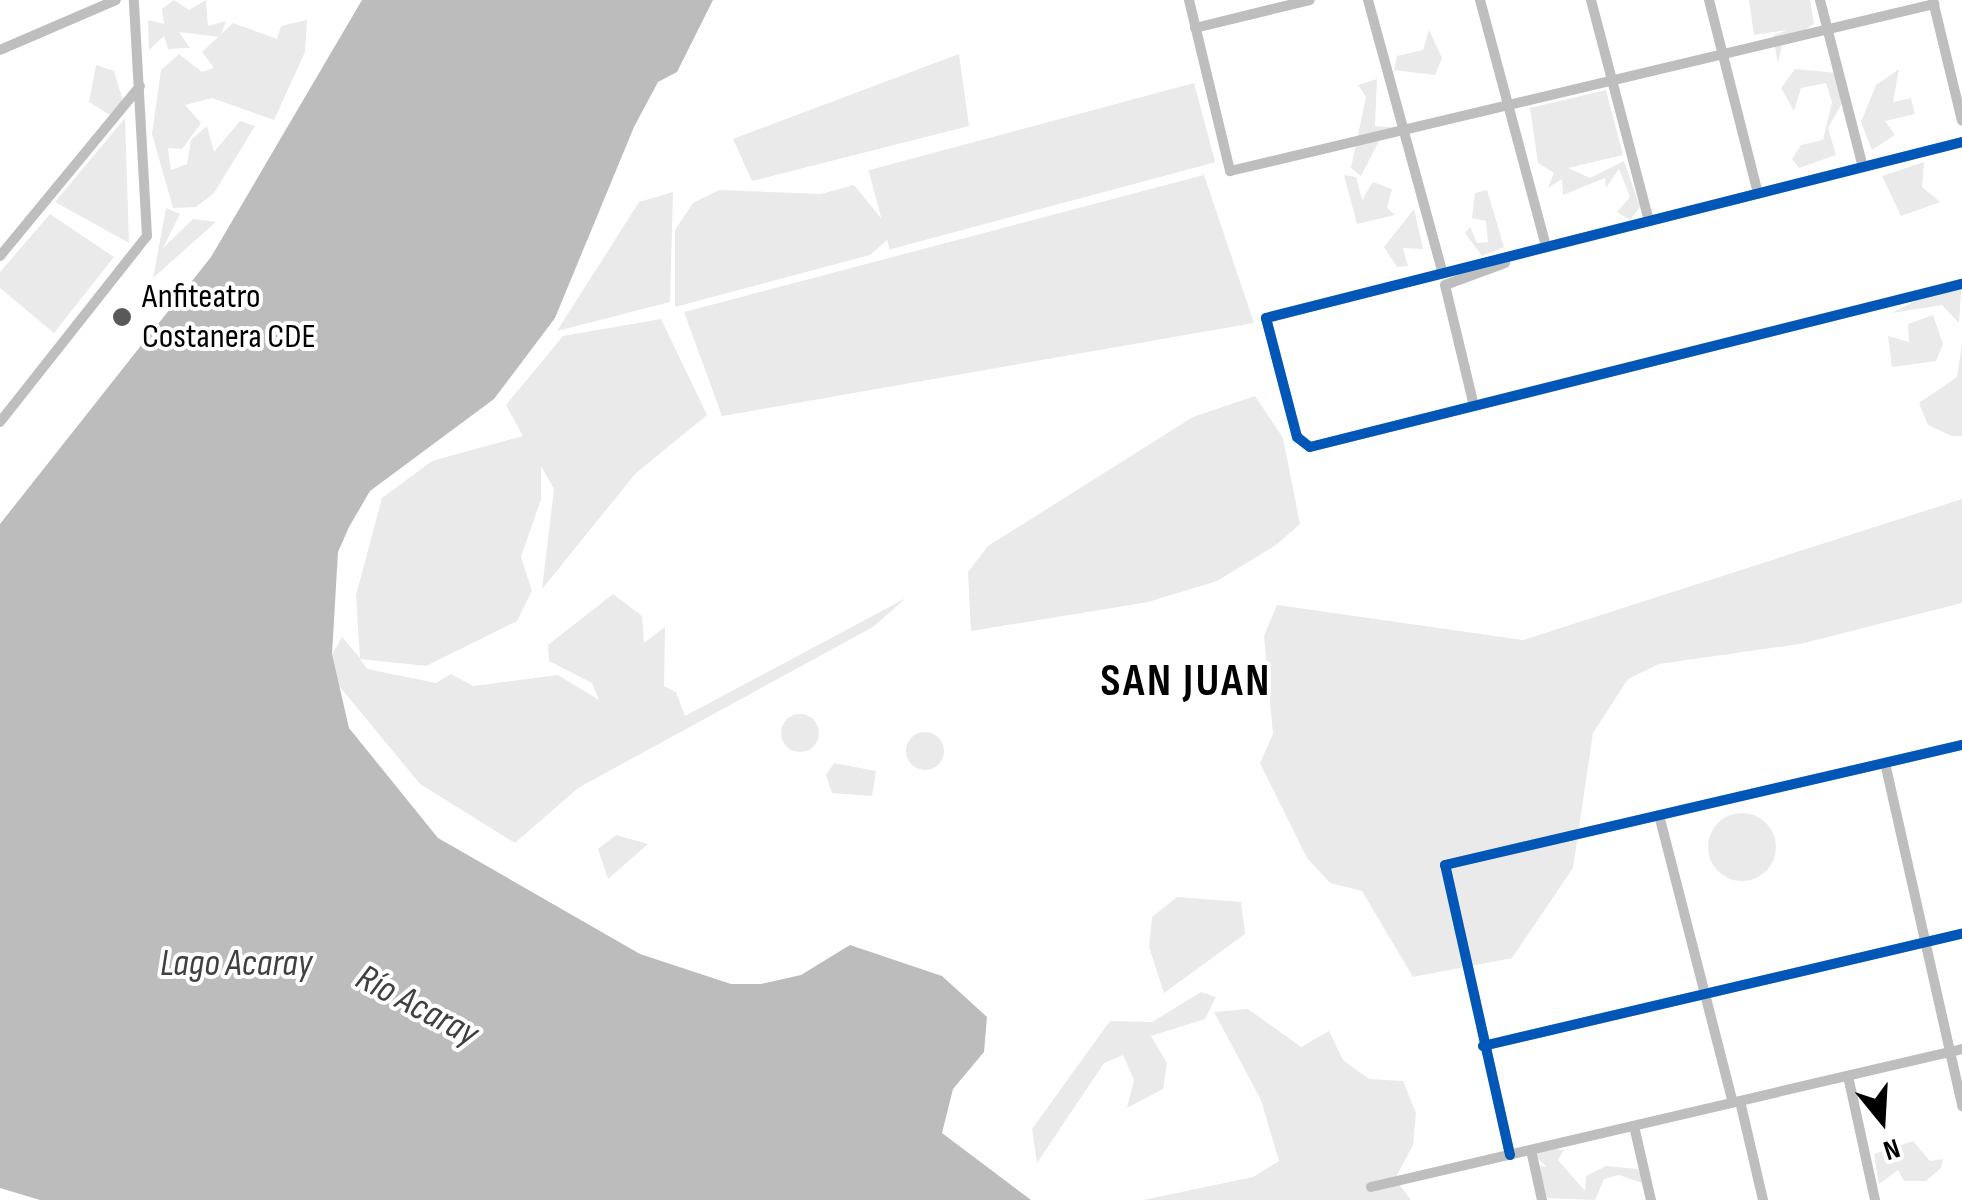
<!DOCTYPE html>
<meta charset="utf-8">
<style>
body{margin:0}
#map{position:relative;width:1962px;height:1200px;overflow:hidden;background:#fff;font-family:"Sofia Sans Condensed",sans-serif}
div>[style]{position:absolute}
.green>*{inset:0;background:#eaeaea;transform-origin:0 0}
.round{border-radius:50%}
.water>*{inset:0;background:#bcbcbc}
.minor>*{height:10px;margin:-5px;padding:0 5px;transform-origin:5px;border-radius:5px;background:#bebebe}
.cycleway>*{height:10px;margin:-5px;padding:0 5px;transform-origin:5px;border-radius:5px;background:#0057b8}
.dots>*{width:28px;height:28px;translate:-50% -50%;box-sizing:border-box;border:5px solid #fff;border-radius:50%}
span{translate:-50% -50%;white-space:nowrap;text-align:center;line-height:1.15;-webkit-text-stroke:8px #fff;paint-order:stroke}
.poi-label{font-size:35px;color:#000}
.left{translate:0 -50%;text-align:left}
.water-label{font-size:38px;color:#404040;font-style:italic}
.district-label{font-size:45px;color:#000;font-weight:700;letter-spacing:2.5px}
.north{position:absolute;left:1832px;top:1070px;width:100px;height:100px;-webkit-text-stroke:8px #fff;paint-order:stroke;rotate:162deg;font-size:28px;font-weight:700;line-height:40px;text-align:center;color:#000}
.north::after{content:'';display:block;margin:auto;width:35px;height:45px;background:#000;clip-path:polygon(50% 0,100% 100%,50% 72%,0 100%)}
</style>
<div id="map">
<div class="green">
<i style="clip-path:polygon(174px 0,189px 10px,206px 0,208px 26px,226px 21px,220px 37px,179px 32px,190px 48px,168px 49px,164px 36px,149px 50px,148px 20px,164px 24px,162px 9px)"></i>
<i style="clip-path:polygon(1749px 0,1810px 0,1814px 24px,1782px 44px,1778px 64px,1773px 36px,1787px 30px,1754px 35px)"></i>
<i style="clip-path:polygon(307px 20px,305px 52px,274px 120px,212px 98px,185px 105px,201px 123px,182px 149px,168px 148px,171px 170px,187px 164px,191px 140px,207px 126px,214px 152px,240px 121px,255px 126px,214px 193px,196px 207px,173px 208px,152px 134px,161px 70px,179px 54px,202px 72px,214px 68px,202px 52px,233px 23px,277px 39px,281px 26px)"></i>
<i style="clip-path:polygon(1429px 30px,1442px 58px,1435px 75px,1394px 70px,1397px 56px,1423px 50px)"></i>
<i style="clip-path:polygon(959px 54px,969px 126px,752px 181px,733px 139px)"></i>
<i style="clip-path:polygon(96px 65px,114px 71px,123px 101px,110px 115px,89px 102px)"></i>
<i style="clip-path:polygon(1795px 69px,1837px 73px,1841px 105px,1828px 128px,1836px 155px,1799px 168px,1792px 159px,1801px 145px,1823px 140px,1832px 102px,1826px 83px,1801px 88px,1794px 111px,1781px 88px)"></i>
<i style="clip-path:polygon(1899px 69px,1893px 102px,1911px 98px,1915px 114px,1885px 121px,1895px 135px,1872px 150px,1861px 122px,1876px 85px)"></i>
<i style="clip-path:polygon(1377px 79px,1375px 126px,1398px 128px,1379px 141px,1361px 176px,1351px 168px,1366px 97px,1358px 85px)"></i>
<i style="left:1194px;top:83px;width:82px;height:337px;rotate:75deg"></i>
<i style="clip-path:polygon(1606px 90px,1623px 155px,1568px 168px,1590px 178px,1624px 161px,1640px 207px,1630px 220px,1617px 212px,1630px 197px,1619px 169px,1606px 188px,1605px 178px,1563px 195px,1562px 179px,1548px 188px,1554px 173px,1538px 163px,1530px 108px)"></i>
<i style="clip-path:polygon(125px 118px,129px 243px,55px 202px)"></i>
<i style="clip-path:polygon(1924px 162px,1922px 187px,1940px 202px,1901px 216px,1882px 176px)"></i>
<i style="clip-path:polygon(1204px 175px,1254px 323px,722px 416px,684px 312px)"></i>
<i style="clip-path:polygon(1344px 175px,1356px 177px,1362px 200px,1373px 182px,1392px 189px,1387px 208px,1395px 215px,1357px 224px)"></i>
<i style="clip-path:polygon(854px 185px,894px 234px,870px 255px,675px 307px,675px 230px,693px 203px,719px 190px,821px 194px)"></i>
<i style="clip-path:polygon(1487px 190px,1504px 247px,1482px 256px,1465px 233px,1470px 227px,1477px 243px,1488px 242px,1486px 221px,1472px 218px,1475px 193px)"></i>
<i style="clip-path:polygon(673px 192px,670px 302px,557px 331px,639px 202px)"></i>
<i style="clip-path:polygon(166px 208px,180px 214px,163px 248px,193px 219px,216px 222px,153px 278px)"></i>
<i style="clip-path:polygon(1414px 209px,1423px 249px,1403px 248px,1408px 266px,1397px 267px,1384px 247px)"></i>
<i style="clip-path:polygon(50px 214px,114px 257px,54px 333px,0 288px,0 272px)"></i>
<i style="clip-path:polygon(1962px 277px,1959px 323px,1942px 305px,1892px 313px)"></i>
<i style="clip-path:polygon(1933px 315px,1943px 344px,1936px 361px,1892px 367px,1888px 336px,1909px 342px,1908px 324px)"></i>
<i style="clip-path:polygon(661px 319px,707px 415px,636px 473px,542px 589px,554px 489px,541px 466px,541px 499px,521px 557px,532px 591px,517px 621px,426px 666px,360px 659px,367px 669px,436px 683px,451px 674px,473px 686px,558px 675px,599px 700px,592px 683px,549px 661px,548px 645px,613px 594px,642px 616px,644px 643px,665px 627px,664px 686px,676px 692px,685px 716px,906px 598px,873px 627px,578px 788px,515px 843px,420px 784px,330px 675px,329px 660px,342px 637px,360px 658px,356px 595px,382px 498px,432px 461px,523px 436px,506px 405px,563px 336px)"></i>
<i style="clip-path:polygon(1962px 344px,1962px 436px,1952px 436px,1928px 425px,1919px 403px,1957px 377px)"></i>
<i style="clip-path:polygon(1255px 396px,1283px 438px,1300px 524px,1276px 545px,1217px 581px,1148px 602px,971px 631px,968px 572px,988px 546px,1193px 417px)"></i>
<i style="clip-path:polygon(1962px 499px,1962px 603px,1800px 644px,1659px 664px,1628px 679px,1593px 733px,1573px 868px,1512px 958px,1413px 977px,1362px 891px,1330px 883px,1307px 858px,1260px 763px,1273px 734px,1264px 636px,1277px 605px,1523px 640px)"></i>
<i class="round" style="left:781px;top:714px;width:38px;height:38px"></i>
<i class="round" style="left:906px;top:732px;width:38px;height:38px"></i>
<i style="clip-path:polygon(834px 763px,876px 771px,872px 796px,832px 793px,826px 775px)"></i>
<i class="round" style="left:1708px;top:813px;width:68px;height:68px"></i>
<i style="clip-path:polygon(616px 835px,648px 844px,608px 879px,598px 849px)"></i>
<i style="clip-path:polygon(1177px 897px,1241px 902px,1245px 934px,1164px 993px,1149px 947px,1152px 917px)"></i>
<i style="clip-path:polygon(1201px 992px,1216px 997px,1205px 1019px,1151px 1036px,1167px 1063px,1163px 1089px,1127px 1108px,1134px 1080px,1123px 1055px,1104px 1063px,1037px 1163px,1032px 1129px,1110px 1021px,1152px 1022px)"></i>
<i style="clip-path:polygon(1248px 1009px,1301px 1047px,1329px 1031px,1343px 1060px,1369px 1079px,1403px 1081px,1416px 1113px,1413px 1145px,1395px 1179px,1411px 1200px,1143px 1200px,1253px 1177px,1279px 1161px,1261px 1100px,1214px 1012px)"></i>
<i style="clip-path:polygon(1913px 1141px,1930px 1161px,1943px 1159px,1941px 1168px,1926px 1181px,1904px 1181px,1898px 1170px,1879px 1184px,1874px 1154px)"></i>
<i style="clip-path:polygon(1547px 1148px,1564px 1150px,1558px 1160px,1585px 1191px,1586px 1176px,1606px 1166px,1638px 1169px,1645px 1184px,1619px 1175px,1604px 1179px,1595px 1200px,1547px 1198px,1539px 1166px,1547px 1167px,1534px 1155px)"></i>
</div>
<div class="water">
<i style="clip-path:polygon(362px 0,713px 0,677px 72px,658px 82px,634px 127px,555px 318px,494px 399px,370px 491px,349px 527px,338px 552px,332px 654px,349px 728px,438px 838px,640px 954px,731px 984px,761px 984px,801px 975px,850px 945px,942px 976px,987px 1017px,984px 1052px,953px 1089px,942px 1133px,1031px 1200px,40px 1200px,0 1188px,0 524px,211px 257px)"></i>
</div>
<div class="minor">
<i style="left:1189px;top:0;width:176px;rotate:76.5deg"></i>
<i style="left:1230px;top:171px;width:724px;rotate:-13.34deg"></i>
<i style="left:1368px;top:0;width:281px;rotate:74.7deg"></i>
<i style="left:1480px;top:0;width:256px;rotate:75deg"></i>
<i style="left:1591px;top:0;width:228px;rotate:75.3deg"></i>
<i style="left:1709px;top:0;width:200px;rotate:75.8deg"></i>
<i style="left:1820px;top:0;width:172px;rotate:75.6deg"></i>
<i style="left:1933px;top:1px;width:123px;rotate:76.4deg"></i>
<i style="left:1195px;top:28px;width:118px;rotate:-13.7deg"></i>
<i style="left:0;top:50px;width:126px;rotate:-23.3deg"></i>
<i style="left:1962px;top:142px;width:718px;rotate:165.81deg"></i>
<i style="left:1266px;top:318px;width:123px;rotate:75.4deg"></i>
<i style="left:1297px;top:437px;width:16px;rotate:38deg"></i>
<i style="left:1310px;top:447px;width:672px;rotate:-14.04deg"></i>
<i style="left:0;top:256px;width:220px;rotate:-50.5deg"></i>
<i style="left:1474px;top:406px;width:124px;rotate:-103.5deg"></i>
<i style="left:1445px;top:285px;width:64px;rotate:-20.1deg"></i>
<i style="left:0;top:422px;width:237px;rotate:-51.7deg"></i>
<i style="left:147px;top:236px;width:236px;rotate:-93.2deg"></i>
<i style="left:1885px;top:763px;width:352px;rotate:77.3deg"></i>
<i style="left:1659px;top:815px;width:297px;rotate:75.6deg"></i>
<i style="left:1483px;top:1046px;width:492px;rotate:-13.2deg"></i>
<i style="left:1848px;top:1076px;width:127px;rotate:77.7deg"></i>
<i style="left:1740px;top:1101px;width:102px;rotate:76.9deg"></i>
<i style="left:1634px;top:1126px;width:76px;rotate:77.1deg"></i>
<i style="left:1531px;top:1150px;width:51px;rotate:77.6deg"></i>
<i style="left:1510px;top:1155px;width:297px;rotate:-102.6deg"></i>
<i style="left:1445px;top:865px;width:531px;rotate:-13.07deg"></i>
<i style="left:1371px;top:1187px;width:607px;rotate:-13.14deg"></i>
</div>
<div class="cycleway">
<i style="left:1962px;top:142px;width:718px;rotate:165.81deg"></i>
<i style="left:1266px;top:318px;width:123px;rotate:75.4deg"></i>
<i style="left:1297px;top:437px;width:16px;rotate:38deg"></i>
<i style="left:1310px;top:447px;width:672px;rotate:-14.04deg"></i>
<i style="left:1483px;top:1046px;width:492px;rotate:-13.2deg"></i>
<i style="left:1510px;top:1155px;width:297px;rotate:-102.6deg"></i>
<i style="left:1445px;top:865px;width:531px;rotate:-13.07deg"></i>
</div>
<div class="dots">
<i style="left:122px;top:317px;background:#595959"></i>
</div>
<div class="poi-label">
<span class="left" style="left:142px;top:317px">Anfiteatro<br>Costanera CDE</span>
</div>
<div class="water-label">
<span style="left:236px;top:964px">Lago Acaray</span>
<span style="left:417px;top:1006px;rotate:28deg">Río Acaray</span>
</div>
<div class="district-label">
<span style="left:1186px;top:682px">SAN JUAN</span>
</div>
<div class="north">N</div>
</div>
